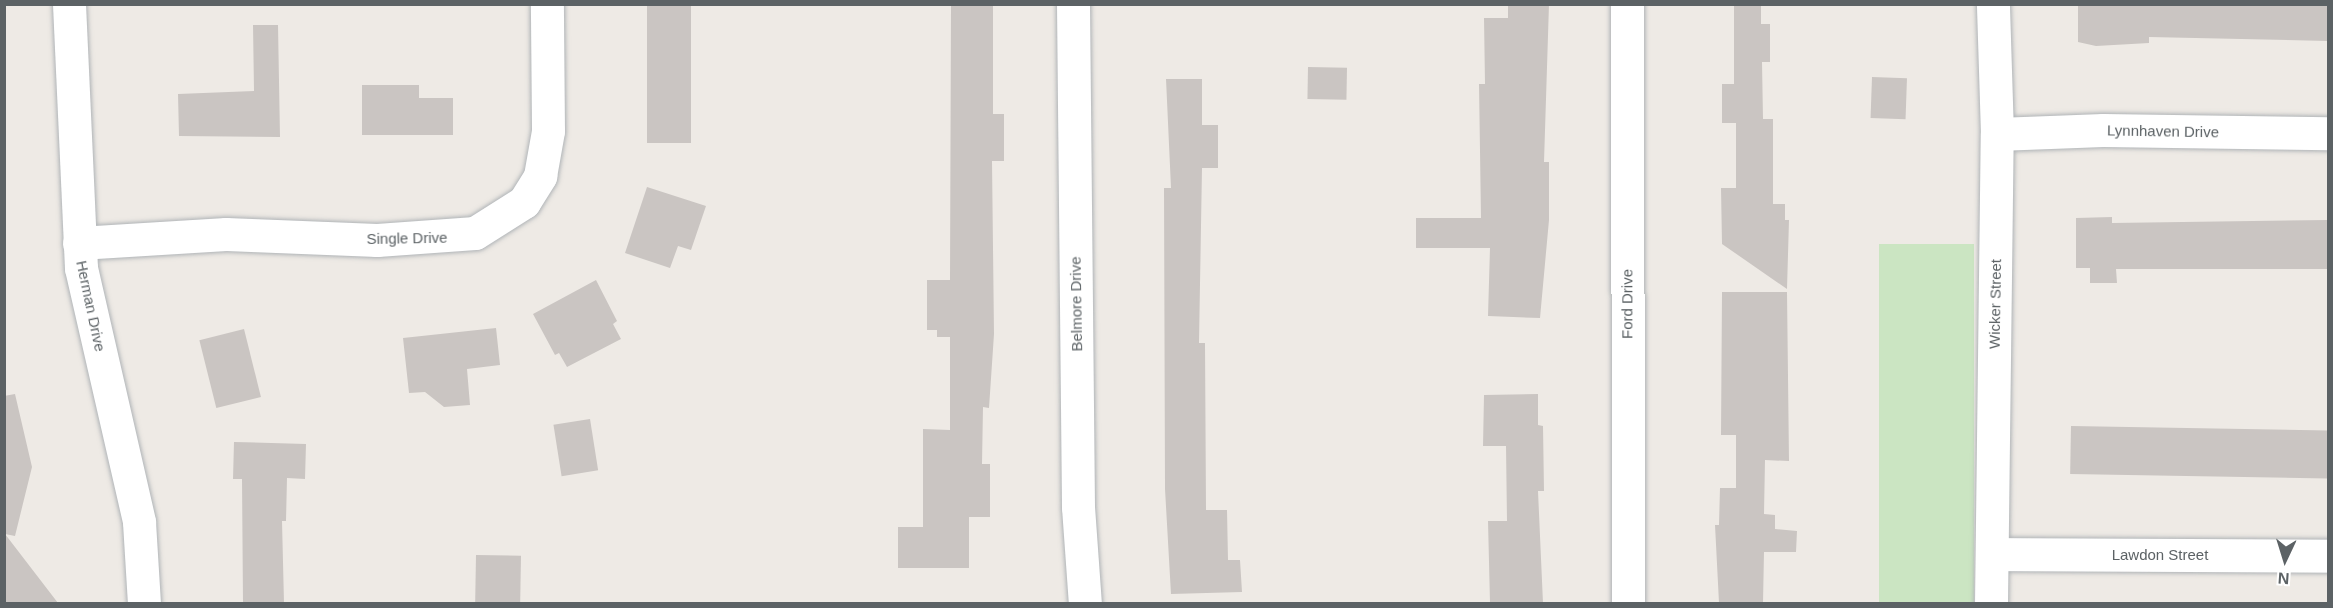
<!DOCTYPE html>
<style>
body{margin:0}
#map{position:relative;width:2333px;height:608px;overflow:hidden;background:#eeeae5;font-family:Helvetica,sans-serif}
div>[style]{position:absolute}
.green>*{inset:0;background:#cbe5c2;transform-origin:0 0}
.building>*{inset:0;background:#cac5c2;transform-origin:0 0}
.roads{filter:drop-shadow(0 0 2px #b0b4b7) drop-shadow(0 0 2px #b0b4b7)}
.minor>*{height:33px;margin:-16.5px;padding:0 16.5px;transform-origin:16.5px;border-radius:16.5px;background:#fff}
span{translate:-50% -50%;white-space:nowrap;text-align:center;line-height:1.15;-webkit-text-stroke:6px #fff;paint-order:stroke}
.street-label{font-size:15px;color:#5c6265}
.frame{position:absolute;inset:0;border:6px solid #5c6265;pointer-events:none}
.north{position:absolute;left:2255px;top:530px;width:60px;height:60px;-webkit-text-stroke:4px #fff;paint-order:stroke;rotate:184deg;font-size:16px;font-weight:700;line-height:24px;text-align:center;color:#5c6265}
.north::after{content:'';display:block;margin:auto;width:21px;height:27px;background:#5c6265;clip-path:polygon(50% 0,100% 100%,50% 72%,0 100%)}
</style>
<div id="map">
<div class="green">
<i style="left:1879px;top:244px;width:95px;height:359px"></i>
</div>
<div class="building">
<i style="left:647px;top:4px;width:44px;height:139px"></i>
<i style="clip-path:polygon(951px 4px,993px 4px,993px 114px,1004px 114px,1004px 161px,992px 161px,994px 334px,989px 408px,983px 407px,982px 464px,990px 464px,990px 517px,969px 517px,969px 568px,898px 568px,898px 527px,923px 527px,923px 429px,950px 430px,950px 337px,937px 337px,937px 330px,927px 330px,927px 280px,950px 280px)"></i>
<i style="clip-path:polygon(1508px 4px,1549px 4px,1544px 162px,1549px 162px,1549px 220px,1540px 318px,1488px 316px,1490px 248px,1416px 248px,1416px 218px,1481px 218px,1479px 84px,1485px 84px,1484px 18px,1508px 18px)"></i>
<i style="clip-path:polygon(1734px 4px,1761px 4px,1761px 24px,1770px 24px,1770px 62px,1762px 62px,1763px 119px,1773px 119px,1773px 204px,1785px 204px,1785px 220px,1789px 220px,1787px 289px,1722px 244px,1721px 188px,1736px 188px,1736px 123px,1722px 123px,1722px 84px,1734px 84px)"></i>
<i style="clip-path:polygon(2078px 4px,2328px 4px,2328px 41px,2149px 37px,2149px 43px,2096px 46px,2078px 42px)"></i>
<i style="clip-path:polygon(253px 25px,278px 25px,280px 137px,179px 136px,178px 94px,254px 91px)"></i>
<i style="left:1308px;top:67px;width:39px;height:32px;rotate:1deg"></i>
<i style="left:1872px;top:77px;width:35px;height:41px;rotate:2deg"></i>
<i style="clip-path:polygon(1166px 79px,1202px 79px,1202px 125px,1218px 125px,1218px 168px,1202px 168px,1199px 343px,1205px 343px,1206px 510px,1227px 510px,1228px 560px,1240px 560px,1242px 592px,1171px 594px,1165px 489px,1164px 188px,1171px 188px)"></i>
<i style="clip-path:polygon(362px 85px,419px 85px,419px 98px,453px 98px,453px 135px,362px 135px)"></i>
<i style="clip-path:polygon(647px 187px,706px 206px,691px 250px,678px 246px,670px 268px,625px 253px)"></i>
<i style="clip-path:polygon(2112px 217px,2112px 223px,2328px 220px,2328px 269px,2116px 269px,2117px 283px,2090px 283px,2090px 268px,2076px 268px,2076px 218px)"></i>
<i style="clip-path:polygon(596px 280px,617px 321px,613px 324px,621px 339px,567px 367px,559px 353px,555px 355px,533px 314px)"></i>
<i style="clip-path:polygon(1722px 292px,1787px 292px,1789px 461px,1765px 460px,1764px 514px,1775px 515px,1775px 529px,1797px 531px,1796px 552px,1764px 552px,1763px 603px,1719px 603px,1715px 525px,1719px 525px,1720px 488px,1736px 488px,1736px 435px,1721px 435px)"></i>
<i style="clip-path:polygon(496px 328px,500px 365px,467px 369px,470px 405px,444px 407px,425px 392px,409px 393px,403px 338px)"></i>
<i style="left:244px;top:329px;width:70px;height:46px;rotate:76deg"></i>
<i style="clip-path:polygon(15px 394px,32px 467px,15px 536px,5px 534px,58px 603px,4px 603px,4px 396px)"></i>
<i style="clip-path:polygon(1538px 394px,1538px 425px,1543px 426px,1544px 491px,1538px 491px,1543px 603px,1490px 603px,1488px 521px,1507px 521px,1506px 446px,1483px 446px,1484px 395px)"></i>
<i style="left:590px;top:419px;width:52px;height:37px;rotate:81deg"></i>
<i style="left:2071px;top:426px;width:257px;height:48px;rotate:1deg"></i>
<i style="clip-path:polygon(234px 442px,306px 444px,305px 479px,287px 478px,286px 521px,282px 521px,284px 603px,243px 603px,242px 479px,233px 479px)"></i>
<i style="left:476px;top:555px;width:45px;height:48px;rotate:1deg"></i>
</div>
<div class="roads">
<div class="minor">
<i style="left:69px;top:4px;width:264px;rotate:87.4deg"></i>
<i style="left:81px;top:268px;width:261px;rotate:77.1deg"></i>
<i style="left:139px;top:522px;width:82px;rotate:86.5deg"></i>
<i style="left:1073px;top:4px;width:503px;rotate:89.43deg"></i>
<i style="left:1078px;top:507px;width:97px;rotate:85.9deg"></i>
<i style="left:1627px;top:4px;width:600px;rotate:89.9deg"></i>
<i style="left:1997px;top:134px;width:106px;rotate:-2.2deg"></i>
<i style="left:2103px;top:130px;width:225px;rotate:0.8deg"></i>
<i style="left:79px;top:243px;width:147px;rotate:-3.5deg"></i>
<i style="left:226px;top:234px;width:151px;rotate:2.3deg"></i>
<i style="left:377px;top:240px;width:98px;rotate:-4.1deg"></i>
<i style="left:475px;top:233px;width:58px;rotate:-32.3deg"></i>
<i style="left:524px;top:202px;width:31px;rotate:-58deg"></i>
<i style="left:540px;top:176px;width:46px;rotate:-79.9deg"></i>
<i style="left:548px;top:131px;width:127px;rotate:-90.5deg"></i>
<i style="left:1992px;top:554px;width:336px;rotate:0.3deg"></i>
<i style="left:1991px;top:604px;width:470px;rotate:-89.3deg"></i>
<i style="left:1997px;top:134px;width:130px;rotate:-91.8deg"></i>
</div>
</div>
<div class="street-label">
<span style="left:2163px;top:131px;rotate:1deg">Lynnhaven Drive</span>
<span style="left:407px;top:238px;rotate:-1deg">Single Drive</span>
<span style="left:1076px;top:304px;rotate:-91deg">Belmore Drive</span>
<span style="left:1627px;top:304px;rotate:-90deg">Ford Drive</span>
<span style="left:1995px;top:304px;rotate:-89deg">Wicker Street</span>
<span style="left:91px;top:306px;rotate:78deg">Herman Drive</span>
<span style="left:2160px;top:555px">Lawdon Street</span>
</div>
<div class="frame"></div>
<div class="north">N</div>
</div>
